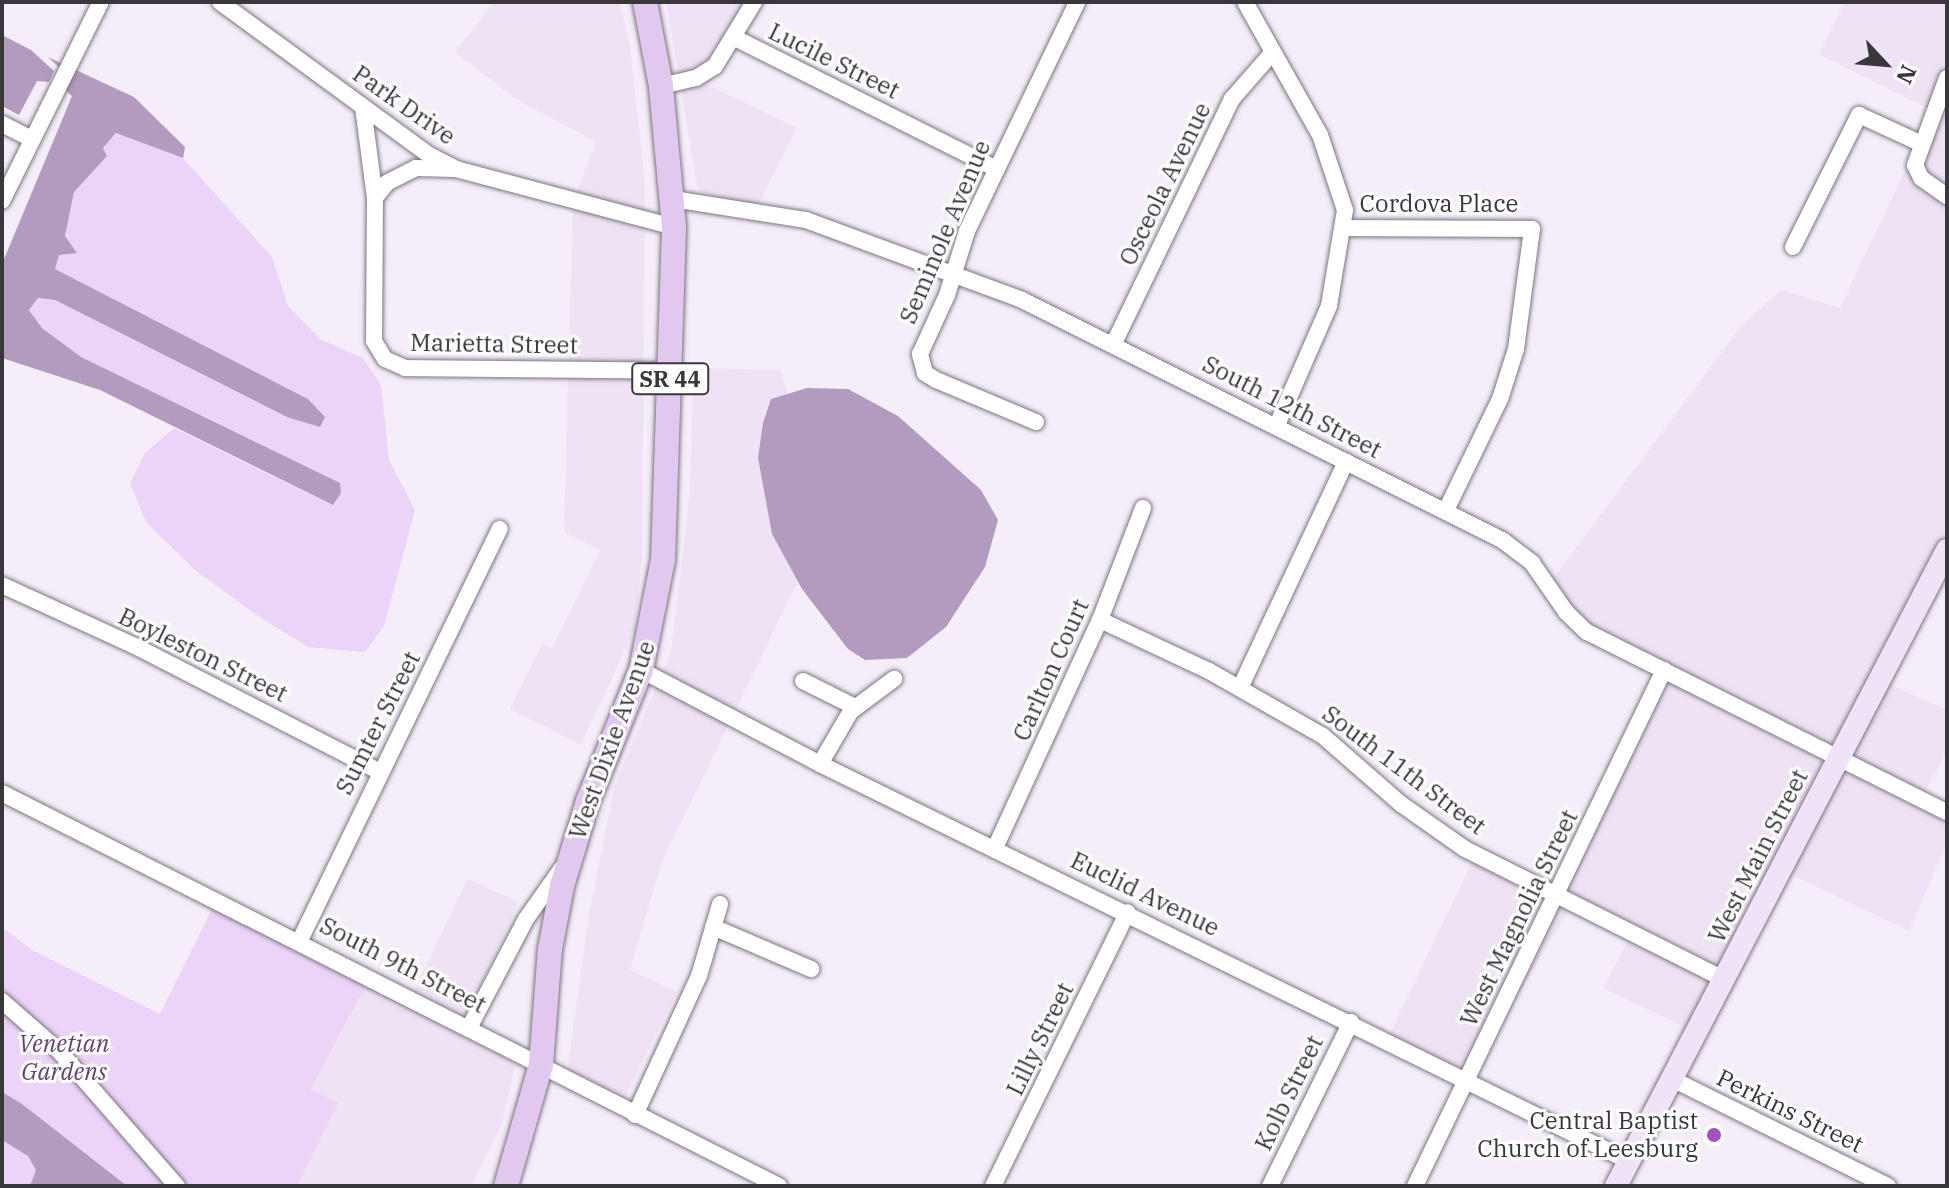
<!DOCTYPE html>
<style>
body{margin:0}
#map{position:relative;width:1949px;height:1188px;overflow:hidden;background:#f5eef9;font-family:"IBM Plex Serif",serif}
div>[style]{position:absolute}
.built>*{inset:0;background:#eee2f4}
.green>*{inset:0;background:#ecd4f9}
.water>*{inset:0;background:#b39bbf}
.roads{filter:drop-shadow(0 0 2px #7c7580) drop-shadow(0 0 2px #7c7580)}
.minor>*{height:16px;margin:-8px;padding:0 8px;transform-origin:8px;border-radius:8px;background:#fff}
.secondary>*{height:22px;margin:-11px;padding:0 11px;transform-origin:11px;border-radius:11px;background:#f0e3f7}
.primary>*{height:24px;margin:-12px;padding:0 12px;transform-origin:12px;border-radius:12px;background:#e2c7ef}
.dots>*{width:22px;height:22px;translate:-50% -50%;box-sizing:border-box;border:4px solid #fefefe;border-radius:50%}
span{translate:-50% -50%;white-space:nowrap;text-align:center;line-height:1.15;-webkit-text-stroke:6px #fefefe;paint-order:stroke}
.shield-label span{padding:2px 6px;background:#fefefe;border:2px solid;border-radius:6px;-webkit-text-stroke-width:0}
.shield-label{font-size:22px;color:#3a373c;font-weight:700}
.street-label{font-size:24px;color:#3a373c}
.park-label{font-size:24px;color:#634273;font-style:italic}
.poi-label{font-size:24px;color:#3a373c}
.right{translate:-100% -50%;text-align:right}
.frame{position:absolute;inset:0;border:4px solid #3a373c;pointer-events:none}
.north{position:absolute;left:1845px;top:24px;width:80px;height:80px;-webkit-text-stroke:6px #fefefe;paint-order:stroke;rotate:116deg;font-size:22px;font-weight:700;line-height:32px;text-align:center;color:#3a373c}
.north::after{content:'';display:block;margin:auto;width:28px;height:36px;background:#3a373c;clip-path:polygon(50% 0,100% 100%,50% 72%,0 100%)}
</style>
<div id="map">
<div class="built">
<i style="clip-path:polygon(494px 2px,620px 2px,630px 47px,645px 182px,642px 558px,635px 628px,581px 745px,510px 709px,542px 644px,552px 648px,600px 550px,564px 532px,573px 202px,596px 142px,516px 99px,455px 52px)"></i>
<i style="clip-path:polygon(666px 2px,745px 2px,708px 85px,797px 128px,757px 207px,698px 191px)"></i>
<i style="clip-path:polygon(1845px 2px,1947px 2px,1947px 532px,1689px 1029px,1603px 988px,1632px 934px,1572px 905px,1466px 1080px,1386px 1042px,1474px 858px,1554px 896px,1666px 671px,1577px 625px,1549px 584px,1742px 325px,1781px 290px,1840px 308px,1933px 111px,1819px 54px)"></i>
<i style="clip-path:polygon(693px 368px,780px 370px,788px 394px,771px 399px,772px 534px,798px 581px,661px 864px,630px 970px,677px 992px,617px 1113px,565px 1088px,588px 920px,615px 784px,671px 652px,690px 492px)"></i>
<i style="clip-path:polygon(1886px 683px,1947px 710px,1947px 751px,1918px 804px,1947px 818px,1947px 843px,1909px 931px,1788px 873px)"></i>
<i style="clip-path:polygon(467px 879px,519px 902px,463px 1025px,518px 1053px,501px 1126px,471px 1186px,297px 1186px,337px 1104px,311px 1090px,370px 978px,412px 996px)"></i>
</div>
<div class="green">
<i style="clip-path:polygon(117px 133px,183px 158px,272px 257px,288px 306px,320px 339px,363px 358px,381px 385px,389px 460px,415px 510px,384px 626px,365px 652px,308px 647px,258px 616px,195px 570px,146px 522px,130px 483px,145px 453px,174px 428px,332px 505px,152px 393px,81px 357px,42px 328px,29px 309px,38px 298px,55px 300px,287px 417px,308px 399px,55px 269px,58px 255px,76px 252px,65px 236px,74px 192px,107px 156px,103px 148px)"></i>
<i style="clip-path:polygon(216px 901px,370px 978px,311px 1089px,338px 1103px,297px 1186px,127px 1186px,2px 1092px,2px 927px,32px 950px,160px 1014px)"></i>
<i style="clip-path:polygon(2px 1140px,28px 1155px,36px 1170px,30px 1186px,2px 1186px)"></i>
</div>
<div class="water">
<i style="clip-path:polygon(2px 35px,31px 50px,54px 71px,49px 82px,37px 81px,19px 115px,2px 106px)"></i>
<i style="clip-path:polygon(48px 57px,134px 97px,185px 147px,183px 158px,116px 133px,103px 148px,107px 156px,74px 192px,65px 236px,77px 253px,59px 255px,55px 269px,308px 399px,325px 417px,320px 427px,287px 417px,55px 300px,38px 298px,29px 310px,42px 328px,81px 357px,340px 483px,341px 493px,333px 505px,100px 390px,2px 358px,2px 264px,72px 96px,56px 82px,60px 68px)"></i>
<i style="clip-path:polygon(807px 388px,848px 389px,898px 416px,981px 490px,998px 520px,985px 567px,946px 627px,907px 658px,865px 660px,848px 649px,802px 589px,772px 534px,758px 458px,763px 423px,771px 399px)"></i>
<i style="clip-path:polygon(2px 1092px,22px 1104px,127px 1186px,30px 1186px,36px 1170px,28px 1156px,2px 1140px)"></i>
</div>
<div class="roads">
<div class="minor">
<i style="left:220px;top:2px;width:259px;rotate:36.2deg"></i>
<i style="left:429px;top:155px;width:30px;rotate:27deg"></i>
<i style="left:456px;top:169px;width:226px;rotate:14.9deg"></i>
<i style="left:1245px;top:2px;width:153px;rotate:60.6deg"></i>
<i style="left:1320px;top:135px;width:79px;rotate:71.6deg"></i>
<i style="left:1345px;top:210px;width:97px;rotate:99.5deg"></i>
<i style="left:1329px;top:306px;width:130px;rotate:113.6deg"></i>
<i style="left:733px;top:37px;width:295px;rotate:26.6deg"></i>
<i style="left:1947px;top:78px;width:93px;rotate:110.2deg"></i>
<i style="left:1915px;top:165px;width:14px;rotate:65deg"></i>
<i style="left:1921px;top:178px;width:32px;rotate:35deg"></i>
<i style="left:661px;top:86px;width:36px;rotate:-13deg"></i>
<i style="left:696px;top:78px;width:22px;rotate:-32deg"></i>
<i style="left:715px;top:66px;width:75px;rotate:-58.6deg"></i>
<i style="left:363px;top:107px;width:92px;rotate:82.5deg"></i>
<i style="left:2px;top:124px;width:33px;rotate:27deg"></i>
<i style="left:456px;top:169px;width:40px;rotate:-178.6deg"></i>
<i style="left:416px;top:168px;width:33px;rotate:153deg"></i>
<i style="left:387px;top:183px;width:19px;rotate:129deg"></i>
<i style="left:375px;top:198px;width:143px;rotate:90.4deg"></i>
<i style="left:374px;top:341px;width:21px;rotate:59deg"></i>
<i style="left:385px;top:359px;width:22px;rotate:24deg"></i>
<i style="left:405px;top:368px;width:265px;rotate:0.6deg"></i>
<i style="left:673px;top:199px;width:135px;rotate:9deg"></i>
<i style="left:806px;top:220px;width:230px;rotate:20.3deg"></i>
<i style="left:1022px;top:300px;width:537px;rotate:26.57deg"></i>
<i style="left:1502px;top:540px;width:38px;rotate:37deg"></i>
<i style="left:1532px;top:563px;width:60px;rotate:55.2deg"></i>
<i style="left:1566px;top:612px;width:29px;rotate:44deg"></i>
<i style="left:1587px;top:632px;width:402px;rotate:26.6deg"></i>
<i style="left:2px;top:201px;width:222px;rotate:-63.6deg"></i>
<i style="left:1346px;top:228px;width:186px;rotate:0.3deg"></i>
<i style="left:1532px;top:229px;width:121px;rotate:97.6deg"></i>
<i style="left:1516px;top:349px;width:52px;rotate:107.7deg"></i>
<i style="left:1500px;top:399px;width:123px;rotate:115.9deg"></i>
<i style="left:1793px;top:247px;width:148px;rotate:-63.4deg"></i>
<i style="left:1859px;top:115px;width:67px;rotate:24.7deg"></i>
<i style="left:1113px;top:345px;width:273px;rotate:-64.2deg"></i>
<i style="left:1232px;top:99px;width:61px;rotate:-49deg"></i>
<i style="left:1036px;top:422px;width:108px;rotate:-157.2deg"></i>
<i style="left:936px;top:380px;width:13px;rotate:-148deg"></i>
<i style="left:925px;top:373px;width:20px;rotate:-105deg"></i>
<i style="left:920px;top:354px;width:65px;rotate:-65.4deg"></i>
<i style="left:947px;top:295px;width:67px;rotate:-72.6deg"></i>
<i style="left:967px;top:231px;width:254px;rotate:-64.3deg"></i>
<i style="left:2px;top:585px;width:149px;rotate:24.7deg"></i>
<i style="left:137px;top:647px;width:273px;rotate:27.2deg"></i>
<i style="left:1100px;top:620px;width:120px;rotate:25.1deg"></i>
<i style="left:1209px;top:671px;width:131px;rotate:29.7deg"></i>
<i style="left:1323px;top:736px;width:103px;rotate:41.1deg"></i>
<i style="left:1401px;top:804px;width:78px;rotate:35.1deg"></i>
<i style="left:1465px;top:849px;width:290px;rotate:26.7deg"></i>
<i style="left:641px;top:670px;width:202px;rotate:27.7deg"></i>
<i style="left:820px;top:764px;width:901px;rotate:26.14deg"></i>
<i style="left:803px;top:681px;width:58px;rotate:26.6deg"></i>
<i style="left:1240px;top:688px;width:250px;rotate:-64.9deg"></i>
<i style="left:820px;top:764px;width:61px;rotate:-59.7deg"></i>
<i style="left:851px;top:711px;width:54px;rotate:-36.7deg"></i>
<i style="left:2px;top:793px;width:871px;rotate:26.83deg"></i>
<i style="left:995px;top:848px;width:251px;rotate:-65.3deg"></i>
<i style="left:1100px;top:620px;width:120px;rotate:-69deg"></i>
<i style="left:713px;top:927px;width:107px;rotate:23.2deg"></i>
<i style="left:300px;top:940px;width:457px;rotate:-64.1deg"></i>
<i style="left:2px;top:1001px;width:77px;rotate:41.3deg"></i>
<i style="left:60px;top:1052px;width:178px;rotate:48.9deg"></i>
<i style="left:470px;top:1026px;width:121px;rotate:-62.4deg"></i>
<i style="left:526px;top:919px;width:62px;rotate:-54.8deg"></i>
<i style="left:1672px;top:1079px;width:241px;rotate:26.4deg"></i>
<i style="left:635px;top:1115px;width:153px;rotate:-65.3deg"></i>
<i style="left:699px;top:976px;width:75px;rotate:-73.7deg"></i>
<i style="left:993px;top:1186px;width:305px;rotate:-63.8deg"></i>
<i style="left:1270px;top:1186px;width:183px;rotate:-63.7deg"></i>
<i style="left:1415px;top:1186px;width:573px;rotate:-64.24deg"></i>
</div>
<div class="secondary">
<i style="left:1616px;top:1186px;width:717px;rotate:-62.51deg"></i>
</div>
<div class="primary">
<i style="left:506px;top:1186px;width:126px;rotate:-73.9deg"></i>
<i style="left:541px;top:1065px;width:116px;rotate:-85.6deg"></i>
<i style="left:550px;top:949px;width:64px;rotate:-79.2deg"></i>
<i style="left:562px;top:886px;width:89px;rotate:-73deg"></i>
<i style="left:588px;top:801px;width:141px;rotate:-68deg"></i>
<i style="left:641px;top:670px;width:112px;rotate:-78.7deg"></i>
<i style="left:663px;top:560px;width:333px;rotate:-88.1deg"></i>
<i style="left:674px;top:227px;width:142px;rotate:-95.3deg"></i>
<i style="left:661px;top:86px;width:86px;rotate:-100.8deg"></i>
</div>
</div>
<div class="dots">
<i style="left:1714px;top:1135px;background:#a153c4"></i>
</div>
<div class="shield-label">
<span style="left:670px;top:379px">SR 44</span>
</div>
<div class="street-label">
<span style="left:834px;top:61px;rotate:26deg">Lucile Street</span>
<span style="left:404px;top:105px;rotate:35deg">Park Drive</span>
<span style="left:1165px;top:184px;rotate:-64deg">Osceola Avenue</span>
<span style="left:1439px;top:204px">Cordova Place</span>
<span style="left:945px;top:232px;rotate:-67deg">Seminole Avenue</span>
<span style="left:494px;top:344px;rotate:1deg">Marietta Street</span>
<span style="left:1292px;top:407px;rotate:27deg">South 12th Street</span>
<span style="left:203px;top:655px;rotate:26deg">Boyleston Street</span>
<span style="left:1051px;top:670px;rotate:-66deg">Carlton Court</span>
<span style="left:378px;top:723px;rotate:-63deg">Sumter Street</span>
<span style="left:612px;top:740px;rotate:-70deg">West Dixie Avenue</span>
<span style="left:1404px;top:770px;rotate:37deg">South 11th Street</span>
<span style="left:1758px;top:856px;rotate:-63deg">West Main Street</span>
<span style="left:1145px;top:894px;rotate:26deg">Euclid Avenue</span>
<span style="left:1519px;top:918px;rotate:-64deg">West Magnolia Street</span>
<span style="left:403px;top:965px;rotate:27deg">South 9th Street</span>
<span style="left:1040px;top:1039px;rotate:-64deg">Lilly Street</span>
<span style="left:1289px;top:1093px;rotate:-64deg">Kolb Street</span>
<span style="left:1790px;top:1111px;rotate:26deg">Perkins Street</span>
</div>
<div class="park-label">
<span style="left:64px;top:1058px">Venetian<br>Gardens</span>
</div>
<div class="poi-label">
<span class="right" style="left:1698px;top:1135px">Central Baptist<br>Church of Leesburg</span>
</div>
<div class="frame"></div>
<div class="north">N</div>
</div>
